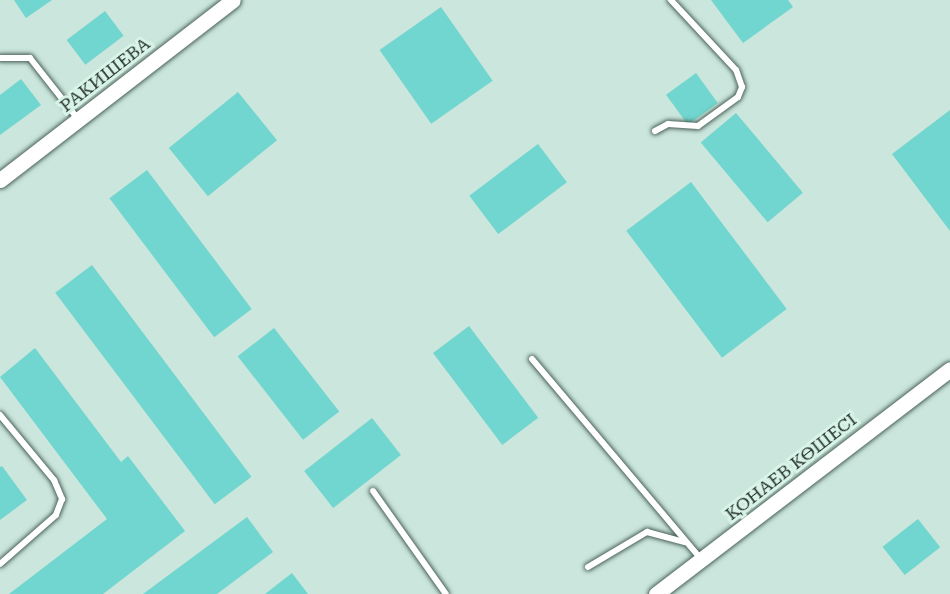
<!DOCTYPE html>
<meta charset="utf-8">
<style>
body{margin:0}
#map{position:relative;width:950px;height:594px;overflow:hidden;background:#cbe6dc;font-family:"Roboto Serif",serif}
div>[style]{position:absolute}
.building>*{inset:0;background:#70d6cf;transform-origin:0 0}
.roads{filter:drop-shadow(0 0 2px #4b635a) drop-shadow(0 0 2px #4b635a)}
.service>*{height:6px;margin:-3px;padding:0 3px;transform-origin:3px;border-radius:3px;background:#fff}
.tertiary>*{height:15px;margin:-7.5px;padding:0 7.5px;transform-origin:7.5px;border-radius:7.5px;background:#fff}
span{translate:-50% -50%;white-space:nowrap;text-align:center;line-height:1.15;-webkit-text-stroke:6px #d8f4e9;paint-order:stroke}
.street-label{font-size:18px;color:#27322d}
</style>
<div id="map">
<div class="building">
<i style="clip-path:polygon(14px 0,52px 0,26px 18px)"></i>
<i style="clip-path:polygon(711px 0,788px 0,793px 7px,743px 43px)"></i>
<i style="left:441px;top:7px;width:90px;height:75px;rotate:55deg"></i>
<i style="left:105px;top:11px;width:31px;height:48px;rotate:53deg"></i>
<i style="left:696px;top:73px;width:37px;height:37px;rotate:54deg"></i>
<i style="clip-path:polygon(21px 79px,41px 105px,0 135px,0 95px)"></i>
<i style="left:238px;top:92px;width:62px;height:89px;rotate:51deg"></i>
<i style="clip-path:polygon(950px 110px,950px 231px,892px 154px)"></i>
<i style="left:736px;top:113px;width:104px;height:46px;rotate:50deg"></i>
<i style="left:538px;top:144px;width:48px;height:86px;rotate:53deg"></i>
<i style="left:147px;top:170px;width:174px;height:47px;rotate:53deg"></i>
<i style="left:691px;top:182px;width:159px;height:81px;rotate:53deg"></i>
<i style="left:92px;top:265px;width:265px;height:46px;rotate:53deg"></i>
<i style="left:469px;top:326px;width:115px;height:45px;rotate:53deg"></i>
<i style="left:274px;top:328px;width:106px;height:46px;rotate:52deg"></i>
<i style="clip-path:polygon(35px 348px,121px 462px,128px 456px,185px 531px,103px 594px,9px 594px,107px 519px,0 377px)"></i>
<i style="left:372px;top:418px;width:47px;height:86px;rotate:52deg"></i>
<i style="clip-path:polygon(2px 466px,27px 500px,0 520px,0 467px)"></i>
<i style="clip-path:polygon(247px 517px,273px 552px,217px 594px,143px 594px)"></i>
<i style="left:918px;top:519px;width:36px;height:45px;rotate:52deg"></i>
<i style="clip-path:polygon(292px 573px,308px 594px,265px 594px)"></i>
</div>
<div class="roads">
<div class="service">
<i style="left:0;top:58px;width:30px"></i>
<i style="left:30px;top:58px;width:78px;rotate:51.8deg"></i>
<i style="left:655px;top:131px;width:15px;rotate:-28deg"></i>
<i style="left:668px;top:124px;width:30px;rotate:4deg"></i>
<i style="left:698px;top:126px;width:49px;rotate:-35.9deg"></i>
<i style="left:738px;top:97px;width:11px;rotate:-68deg"></i>
<i style="left:742px;top:87px;width:18px;rotate:-109deg"></i>
<i style="left:736px;top:70px;width:96px;rotate:-132.9deg"></i>
<i style="left:532px;top:359px;width:262px;rotate:49.8deg"></i>
<i style="left:0;top:415px;width:85px;rotate:50.3deg"></i>
<i style="left:54px;top:480px;width:21px;rotate:67deg"></i>
<i style="left:62px;top:499px;width:17px;rotate:111deg"></i>
<i style="left:56px;top:515px;width:74px;rotate:138.8deg"></i>
<i style="left:373px;top:491px;width:126px;rotate:54.7deg"></i>
<i style="left:588px;top:567px;width:69px;rotate:-30.7deg"></i>
<i style="left:647px;top:532px;width:39px;rotate:15deg"></i>
</div>
<div class="tertiary">
<i style="left:0;top:180px;width:294px;rotate:-37.7deg"></i>
<i style="left:656px;top:594px;width:370px;rotate:-37.4deg"></i>
</div>
</div>
<div class="street-label">
<span style="left:105px;top:75px;rotate:-38deg">РАКИШЕВА</span>
<span style="left:791px;top:467px;rotate:-38deg">ҚОНАЕВ КӨШЕСІ</span>
</div>
</div>
